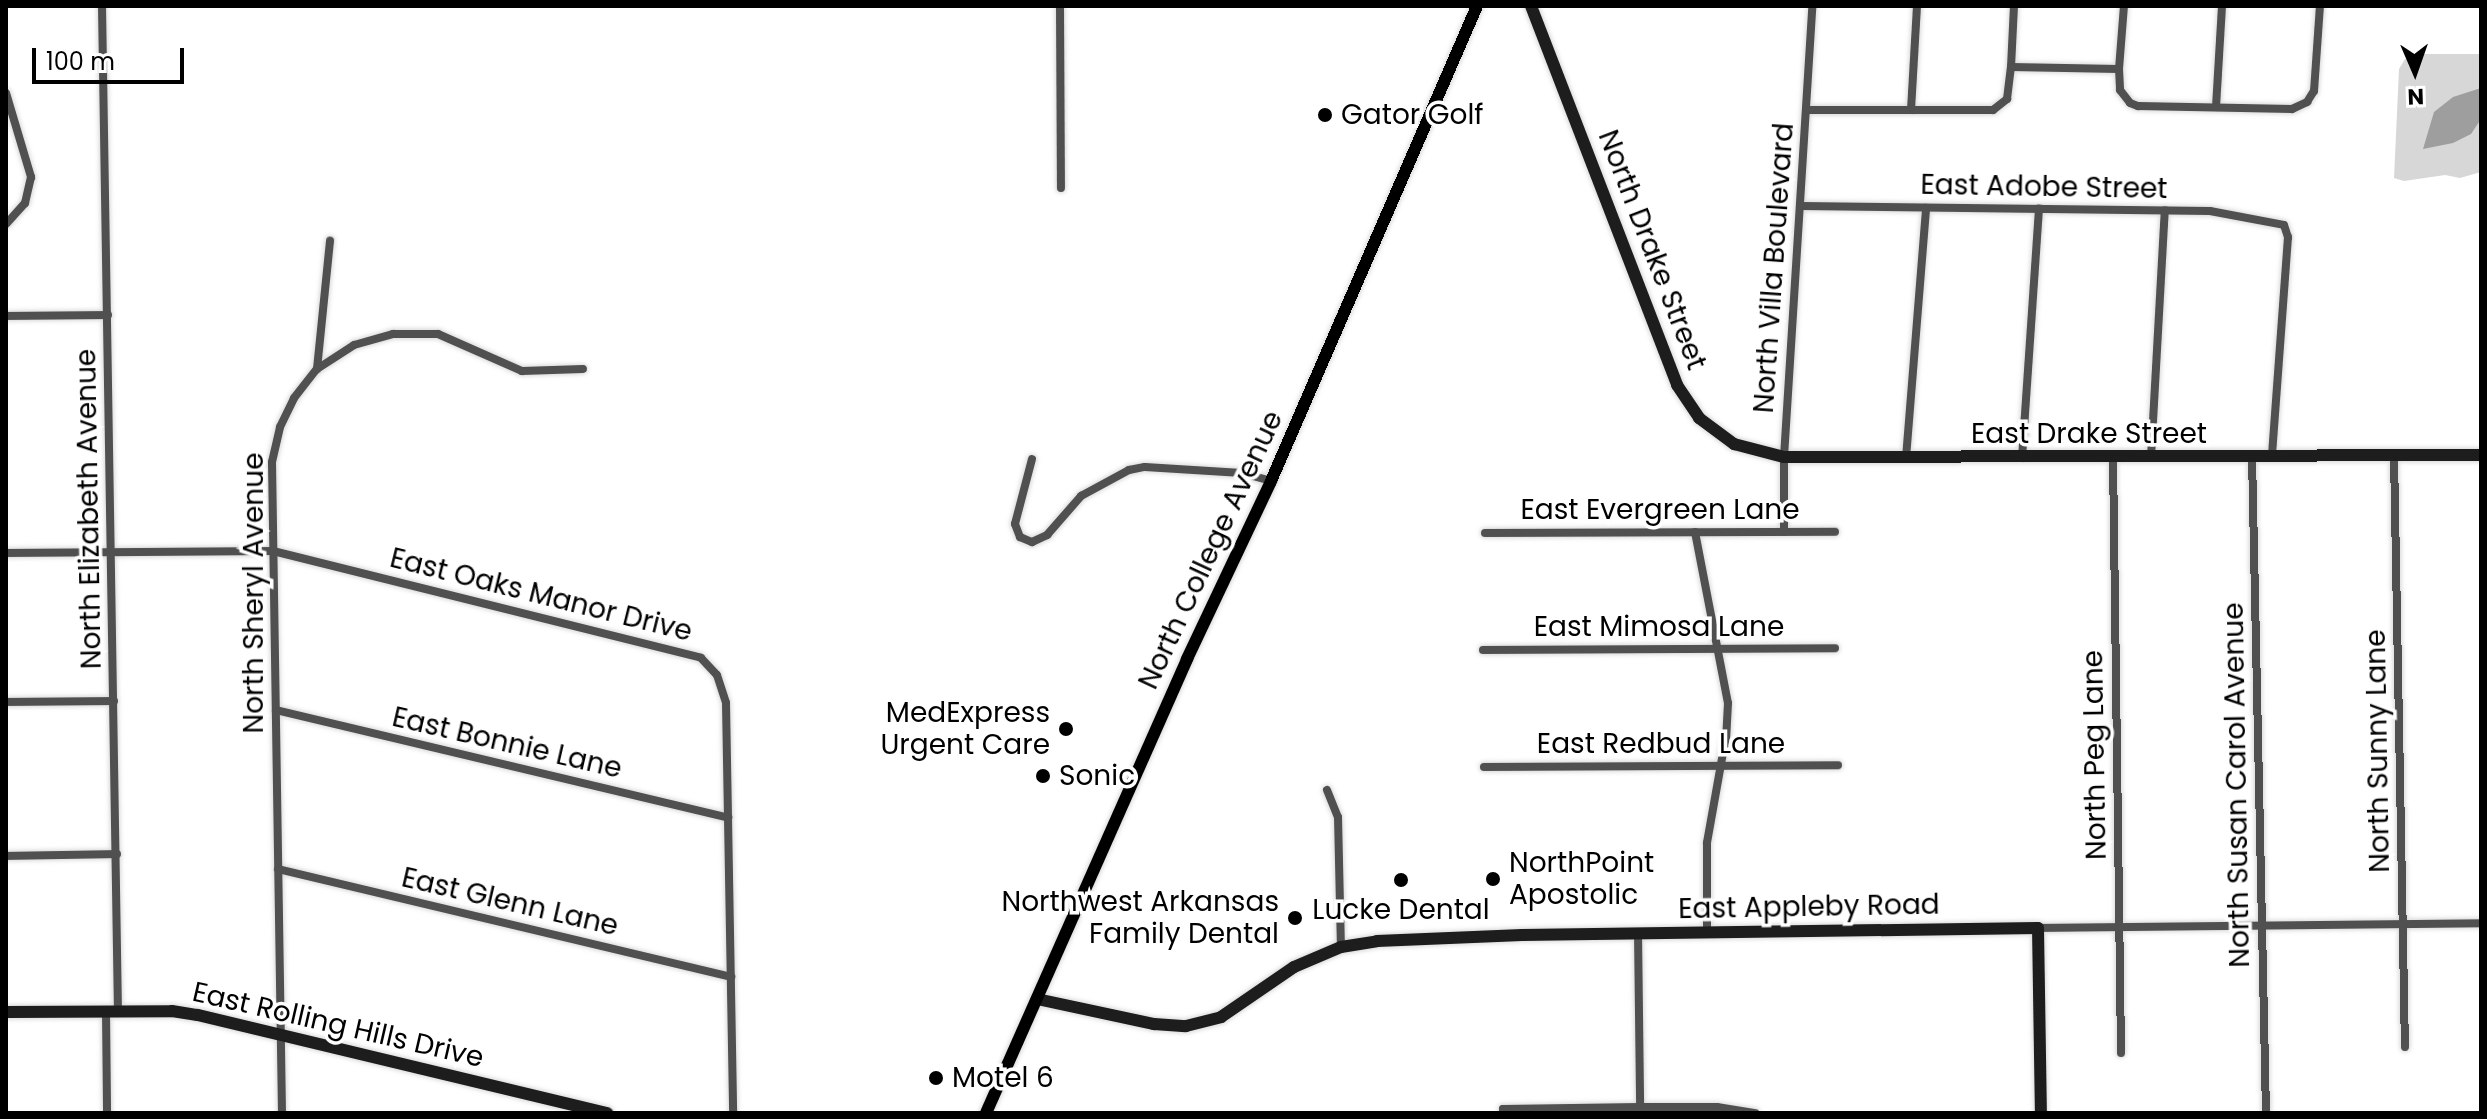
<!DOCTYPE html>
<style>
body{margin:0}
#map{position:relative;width:2487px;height:1119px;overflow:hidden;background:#fff;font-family:Poppins,sans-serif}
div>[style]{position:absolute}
.green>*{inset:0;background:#d7d7d7}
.water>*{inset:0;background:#9e9e9e}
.roads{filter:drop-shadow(0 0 2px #dbdbdb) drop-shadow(0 0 2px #dbdbdb)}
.street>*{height:8px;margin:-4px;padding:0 4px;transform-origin:4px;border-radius:4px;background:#505050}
.secondary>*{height:12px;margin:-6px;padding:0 6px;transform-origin:6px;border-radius:6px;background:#1d1d1d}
.primary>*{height:12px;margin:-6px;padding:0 6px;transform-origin:6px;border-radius:6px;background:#000}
.dots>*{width:22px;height:22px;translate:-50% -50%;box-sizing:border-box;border:4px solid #fff;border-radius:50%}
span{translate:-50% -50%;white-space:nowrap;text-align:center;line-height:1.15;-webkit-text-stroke:7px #fff;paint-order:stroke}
.poi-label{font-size:28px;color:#000}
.left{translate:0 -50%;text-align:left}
.right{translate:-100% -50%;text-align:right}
.street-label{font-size:28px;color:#000}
.frame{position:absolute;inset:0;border:8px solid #000;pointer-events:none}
.north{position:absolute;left:2375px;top:32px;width:80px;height:80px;-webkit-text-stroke:6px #fff;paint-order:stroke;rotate:178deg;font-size:22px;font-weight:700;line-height:32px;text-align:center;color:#000}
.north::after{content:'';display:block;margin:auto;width:28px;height:36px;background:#000;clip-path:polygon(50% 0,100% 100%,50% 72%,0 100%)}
.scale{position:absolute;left:32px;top:48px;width:152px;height:36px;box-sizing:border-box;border:4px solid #000;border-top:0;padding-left:10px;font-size:24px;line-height:28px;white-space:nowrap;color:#000;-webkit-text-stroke:6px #fff;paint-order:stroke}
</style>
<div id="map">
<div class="green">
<i style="clip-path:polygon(2416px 54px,2481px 54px,2481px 172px,2460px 178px,2445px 175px,2404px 181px,2394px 178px,2399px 69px,2405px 59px)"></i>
</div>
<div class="water">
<i style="clip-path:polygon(2481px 88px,2481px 119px,2471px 134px,2453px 143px,2423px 149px,2434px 112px,2453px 97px)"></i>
</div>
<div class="roads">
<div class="street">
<i style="left:102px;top:6px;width:1005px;rotate:89.09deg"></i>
<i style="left:1060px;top:6px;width:182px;rotate:89.7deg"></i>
<i style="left:2011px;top:67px;width:61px;rotate:-87.2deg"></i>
<i style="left:2119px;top:69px;width:63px;rotate:-85.5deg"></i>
<i style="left:6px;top:93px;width:88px;rotate:73.4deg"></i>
<i style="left:31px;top:177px;width:27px;rotate:103deg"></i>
<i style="left:25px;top:203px;width:28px;rotate:132deg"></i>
<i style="left:2216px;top:107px;width:101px;rotate:-86.6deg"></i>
<i style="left:1807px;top:110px;width:186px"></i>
<i style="left:1993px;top:110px;width:18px;rotate:-38deg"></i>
<i style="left:2007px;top:99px;width:32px;rotate:-83deg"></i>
<i style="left:2011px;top:67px;width:108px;rotate:1.1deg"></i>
<i style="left:2119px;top:69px;width:21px;rotate:87deg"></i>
<i style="left:2120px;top:90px;width:16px;rotate:52deg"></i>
<i style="left:2130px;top:103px;width:9px;rotate:21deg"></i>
<i style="left:2138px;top:106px;width:154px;rotate:1.1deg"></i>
<i style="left:2292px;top:109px;width:17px;rotate:-25deg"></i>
<i style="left:2307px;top:102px;width:13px;rotate:-58deg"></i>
<i style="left:2314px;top:91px;width:85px;rotate:-86deg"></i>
<i style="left:1911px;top:110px;width:104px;rotate:-86.7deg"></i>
<i style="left:1801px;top:206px;width:409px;rotate:0.7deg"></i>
<i style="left:2210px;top:211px;width:75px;rotate:10.7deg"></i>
<i style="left:2284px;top:225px;width:13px;rotate:72deg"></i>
<i style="left:2288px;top:237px;width:220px;rotate:94.2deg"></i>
<i style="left:6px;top:316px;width:102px;rotate:-0.6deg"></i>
<i style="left:317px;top:369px;width:129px;rotate:-84.2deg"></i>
<i style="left:2394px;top:455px;width:592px;rotate:88.94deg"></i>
<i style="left:2252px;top:456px;width:657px;rotate:88.78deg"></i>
<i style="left:2113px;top:457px;width:596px;rotate:89.23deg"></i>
<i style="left:2151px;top:457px;width:247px;rotate:-86.8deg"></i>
<i style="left:1906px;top:458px;width:251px;rotate:-85.4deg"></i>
<i style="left:2022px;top:458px;width:250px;rotate:-86.1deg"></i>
<i style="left:1032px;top:459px;width:67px;rotate:104.7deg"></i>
<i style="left:1015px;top:524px;width:14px;rotate:69deg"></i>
<i style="left:1020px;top:537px;width:13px;rotate:23deg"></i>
<i style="left:1032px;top:542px;width:17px;rotate:-25deg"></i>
<i style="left:1047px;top:535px;width:52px;rotate:-48.9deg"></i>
<i style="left:1081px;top:496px;width:55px;rotate:-28.4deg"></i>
<i style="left:1129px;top:470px;width:16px;rotate:-11deg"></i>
<i style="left:1145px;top:467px;width:97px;rotate:3.5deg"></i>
<i style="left:1242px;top:473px;width:30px;rotate:15deg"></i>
<i style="left:1695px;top:532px;width:174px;rotate:79.1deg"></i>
<i style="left:1728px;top:703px;width:33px;rotate:93deg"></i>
<i style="left:1726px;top:736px;width:109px;rotate:100.1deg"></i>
<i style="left:1707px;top:843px;width:89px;rotate:90deg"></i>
<i style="left:1784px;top:532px;width:75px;rotate:-90deg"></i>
<i style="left:1784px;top:457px;width:452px;rotate:-86.4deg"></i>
<i style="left:1485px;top:533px;width:350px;rotate:-0.2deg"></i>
<i style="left:6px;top:553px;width:267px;rotate:-0.4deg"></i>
<i style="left:273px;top:551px;width:441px;rotate:14deg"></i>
<i style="left:701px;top:658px;width:23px;rotate:47deg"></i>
<i style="left:717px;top:675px;width:29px;rotate:72deg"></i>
<i style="left:726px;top:703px;width:410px;rotate:89deg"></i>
<i style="left:1483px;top:650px;width:352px;rotate:-0.3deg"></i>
<i style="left:6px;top:702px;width:108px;rotate:-0.5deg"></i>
<i style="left:276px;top:710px;width:465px;rotate:13.4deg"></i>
<i style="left:1484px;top:767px;width:354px;rotate:-0.3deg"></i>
<i style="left:1327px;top:790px;width:29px;rotate:68deg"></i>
<i style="left:1338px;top:817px;width:130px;rotate:88.7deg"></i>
<i style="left:6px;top:856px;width:111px;rotate:-1deg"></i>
<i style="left:278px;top:869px;width:466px;rotate:13.4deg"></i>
<i style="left:2038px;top:928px;width:443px;rotate:-0.6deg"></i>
<i style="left:1638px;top:932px;width:175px;rotate:89.3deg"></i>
<i style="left:106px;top:1011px;width:102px;rotate:89.4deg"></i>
<i style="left:282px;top:1113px;width:651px;rotate:-90.88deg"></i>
<i style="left:272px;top:462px;width:36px;rotate:-77deg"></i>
<i style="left:280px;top:427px;width:32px;rotate:-64deg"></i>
<i style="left:294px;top:398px;width:37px;rotate:-52deg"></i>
<i style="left:317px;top:369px;width:44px;rotate:-33deg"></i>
<i style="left:354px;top:345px;width:41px;rotate:-15.8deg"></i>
<i style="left:393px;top:334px;width:45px"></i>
<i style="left:438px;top:334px;width:92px;rotate:23.8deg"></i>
<i style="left:522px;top:371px;width:61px;rotate:-1.9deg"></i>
<i style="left:1503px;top:1113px;width:4px;rotate:-90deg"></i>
<i style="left:1503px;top:1109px;width:137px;rotate:-0.8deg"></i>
<i style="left:1640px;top:1107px;width:77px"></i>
<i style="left:1717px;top:1107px;width:39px;rotate:9deg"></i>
</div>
<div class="secondary">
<i style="left:1531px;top:6px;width:406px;rotate:68.9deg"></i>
<i style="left:1677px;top:385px;width:40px;rotate:56deg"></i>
<i style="left:1699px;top:418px;width:44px;rotate:36.6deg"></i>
<i style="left:1734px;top:444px;width:52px;rotate:14.6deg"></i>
<i style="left:1784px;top:457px;width:697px;rotate:-0.16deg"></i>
<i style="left:1037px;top:999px;width:120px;rotate:12.1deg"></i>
<i style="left:1154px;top:1024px;width:32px;rotate:4deg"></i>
<i style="left:1186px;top:1026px;width:36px;rotate:-14deg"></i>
<i style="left:1221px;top:1017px;width:88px;rotate:-34.4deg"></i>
<i style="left:1294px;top:967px;width:51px;rotate:-23.1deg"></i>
<i style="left:1341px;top:947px;width:36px;rotate:-9deg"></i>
<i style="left:1377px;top:941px;width:145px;rotate:-2.4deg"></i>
<i style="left:1522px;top:935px;width:516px;rotate:-0.78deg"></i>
<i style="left:2038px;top:928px;width:185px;rotate:89.1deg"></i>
<i style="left:6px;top:1012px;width:166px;rotate:-0.3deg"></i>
<i style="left:172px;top:1011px;width:26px;rotate:9deg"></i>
<i style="left:198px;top:1015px;width:421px;rotate:13.5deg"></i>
</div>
<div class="primary">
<i style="left:986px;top:1113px;width:497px;rotate:-66.1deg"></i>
<i style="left:1187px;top:659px;width:197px;rotate:-64.7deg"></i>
<i style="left:1271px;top:481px;width:518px;rotate:-66.55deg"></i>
</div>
</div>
<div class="dots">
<i style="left:1325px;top:115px;background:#000"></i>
<i style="left:1066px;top:729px;background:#000"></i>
<i style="left:1043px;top:776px;background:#000"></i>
<i style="left:1493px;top:879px;background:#000"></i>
<i style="left:1401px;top:880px;background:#000"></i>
<i style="left:1295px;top:918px;background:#000"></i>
<i style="left:936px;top:1078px;background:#000"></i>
</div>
<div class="poi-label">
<span class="left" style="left:1341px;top:115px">Gator Golf</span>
<span class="right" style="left:1050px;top:729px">MedExpress<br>Urgent Care</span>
<span class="left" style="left:1059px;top:776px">Sonic</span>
<span class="left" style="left:1509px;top:879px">NorthPoint<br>Apostolic</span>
<span class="right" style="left:1279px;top:918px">Northwest Arkansas<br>Family Dental</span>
<span style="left:1401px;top:910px">Lucke Dental</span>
<span class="left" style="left:952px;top:1078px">Motel 6</span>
</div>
<div class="street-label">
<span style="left:2044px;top:187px;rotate:1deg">East Adobe Street</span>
<span style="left:1652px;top:250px;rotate:69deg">North Drake Street</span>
<span style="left:1774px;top:268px;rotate:-86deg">North Villa Boulevard</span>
<span style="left:2089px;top:434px">East Drake Street</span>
<span style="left:89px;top:509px;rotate:-91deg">North Elizabeth Avenue</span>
<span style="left:1660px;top:510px">East Evergreen Lane</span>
<span style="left:1211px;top:550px;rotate:-65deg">North College Avenue</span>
<span style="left:254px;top:593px;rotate:-90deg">North Sheryl Avenue</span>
<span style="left:541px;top:595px;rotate:14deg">East Oaks Manor Drive</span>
<span style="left:1659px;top:627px">East Mimosa Lane</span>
<span style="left:507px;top:743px;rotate:13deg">East Bonnie Lane</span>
<span style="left:1661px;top:744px">East Redbud Lane</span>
<span style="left:2378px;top:751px;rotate:-91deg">North Sunny Lane</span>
<span style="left:2095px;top:755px;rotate:-91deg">North Peg Lane</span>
<span style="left:2237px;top:785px;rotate:-91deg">North Susan Carol Avenue</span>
<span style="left:510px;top:902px;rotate:13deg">East Glenn Lane</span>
<span style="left:1809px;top:907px;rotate:-1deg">East Appleby Road</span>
<span style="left:338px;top:1025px;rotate:13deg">East Rolling Hills Drive</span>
</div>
<div class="frame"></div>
<div class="north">N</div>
<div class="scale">100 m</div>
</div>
